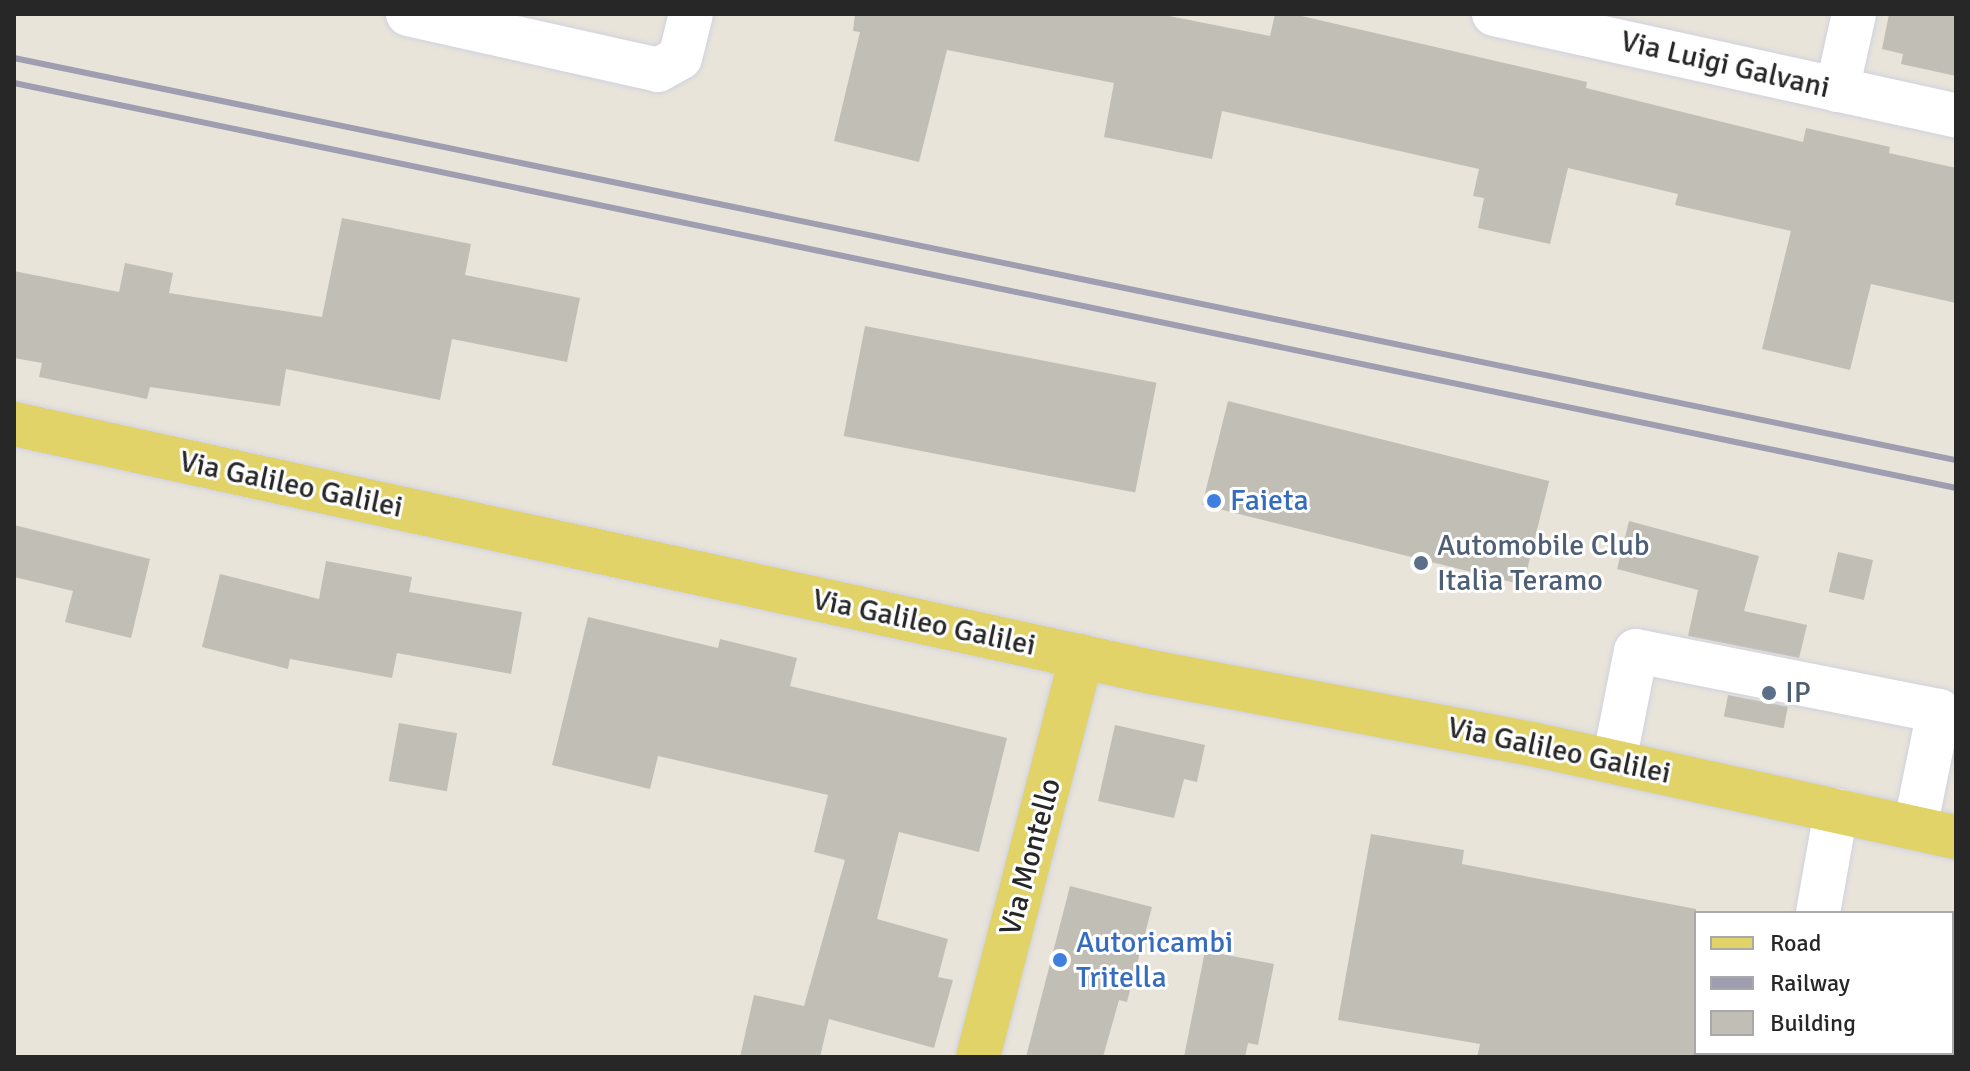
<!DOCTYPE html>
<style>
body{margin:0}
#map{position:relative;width:1970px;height:1071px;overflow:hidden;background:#e8e4da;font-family:Signika,sans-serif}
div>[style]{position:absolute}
.building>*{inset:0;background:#c1beb6;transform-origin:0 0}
.roads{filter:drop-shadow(0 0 2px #d0d1df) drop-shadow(0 0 2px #d0d1df)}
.minor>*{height:44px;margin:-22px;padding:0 22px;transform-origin:22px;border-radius:22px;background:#fff}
.major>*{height:44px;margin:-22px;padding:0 22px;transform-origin:22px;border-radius:22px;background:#e1d367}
.rail>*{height:6px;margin:-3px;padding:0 3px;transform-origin:3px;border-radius:3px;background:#9e9eb0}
.dots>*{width:22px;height:22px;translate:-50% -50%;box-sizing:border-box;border:4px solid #fff;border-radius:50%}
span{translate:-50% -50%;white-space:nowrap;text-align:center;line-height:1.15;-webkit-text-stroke:6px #fff;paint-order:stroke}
.street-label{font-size:30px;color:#272727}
.shop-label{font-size:30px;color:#366cbe}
.left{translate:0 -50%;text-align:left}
.service-label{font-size:30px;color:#4e5e75}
.frame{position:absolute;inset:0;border:16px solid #272727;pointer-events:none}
.legend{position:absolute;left:1694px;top:911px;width:260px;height:144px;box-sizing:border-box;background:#fff;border:2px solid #a9a9a9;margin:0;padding:10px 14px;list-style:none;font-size:24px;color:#272727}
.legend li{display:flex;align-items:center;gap:16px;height:40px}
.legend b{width:40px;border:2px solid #a9a9a9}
</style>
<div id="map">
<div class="building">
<i style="clip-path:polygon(855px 14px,1159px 14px,1270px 36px,1275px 14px,1293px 14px,1587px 82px,1586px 88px,1803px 142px,1806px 128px,1890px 147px,1889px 153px,1956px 168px,1956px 303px,1871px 284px,1850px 370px,1762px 349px,1791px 231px,1675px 205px,1678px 194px,1568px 168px,1550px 244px,1478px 228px,1484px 198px,1473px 196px,1479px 169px,1222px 111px,1212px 159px,1104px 137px,1114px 83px,947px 50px,919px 162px,834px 141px,860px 32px,853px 31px)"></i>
<i style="clip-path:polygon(1889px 14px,1956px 14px,1956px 76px,1901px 64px,1903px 54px,1882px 49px)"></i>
<i style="clip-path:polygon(342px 218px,471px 244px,465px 275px,580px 298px,567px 362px,452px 339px,440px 400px,286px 369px,280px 406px,150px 387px,147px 399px,39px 377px,42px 363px,14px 358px,14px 271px,119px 292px,125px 263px,173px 273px,169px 293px,322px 317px)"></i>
<i style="left:865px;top:326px;width:297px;height:112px;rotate:11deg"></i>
<i style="left:1228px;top:401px;width:331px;height:107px;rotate:14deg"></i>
<i style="clip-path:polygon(1629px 521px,1759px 556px,1744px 611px,1807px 625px,1799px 658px,1688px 636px,1698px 590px,1617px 569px)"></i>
<i style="clip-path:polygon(14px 525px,150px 559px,131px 638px,65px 622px,73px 591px,14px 577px)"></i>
<i style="left:1838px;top:552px;width:36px;height:41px;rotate:13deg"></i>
<i style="clip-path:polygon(326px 561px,412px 577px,409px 592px,522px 612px,511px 674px,397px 653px,392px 678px,290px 659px,288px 669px,202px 647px,220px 574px,319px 599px)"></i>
<i style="clip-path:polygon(588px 617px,718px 648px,720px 639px,797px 658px,790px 686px,1007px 738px,979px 852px,899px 832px,877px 919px,948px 939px,938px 977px,953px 980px,934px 1048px,829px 1019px,820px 1057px,740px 1057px,754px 995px,804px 1006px,845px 860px,814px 852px,828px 795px,658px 756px,650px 789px,552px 765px)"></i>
<i style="left:1728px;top:695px;width:61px;height:22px;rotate:11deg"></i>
<i style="left:399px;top:723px;width:59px;height:59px;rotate:10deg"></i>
<i style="clip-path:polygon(1115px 725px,1205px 745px,1197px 782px,1184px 779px,1174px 818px,1098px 801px)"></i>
<i style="clip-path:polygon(1371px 834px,1464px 850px,1462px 864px,1696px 909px,1696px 1057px,1477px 1057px,1480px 1044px,1338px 1020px)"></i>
<i style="clip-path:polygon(1070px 886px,1152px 907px,1127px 1002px,1119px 1000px,1103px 1057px,1026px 1057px)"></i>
<i style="clip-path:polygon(1205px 951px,1274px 964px,1258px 1045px,1248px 1043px,1245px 1057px,1184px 1057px)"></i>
</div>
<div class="roads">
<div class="minor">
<i style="left:408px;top:14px;width:256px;rotate:12.6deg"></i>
<i style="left:658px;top:70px;width:25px;rotate:-29deg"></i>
<i style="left:680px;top:58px;width:45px;rotate:-76deg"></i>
<i style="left:1494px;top:14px;width:473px;rotate:12.4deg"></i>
<i style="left:1837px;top:90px;width:78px;rotate:-77.4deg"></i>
<i style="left:1614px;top:762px;width:113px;rotate:-78.8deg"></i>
<i style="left:1636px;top:651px;width:309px;rotate:11.2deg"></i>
<i style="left:1939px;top:711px;width:119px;rotate:101.6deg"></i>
<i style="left:1818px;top:913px;width:104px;rotate:-80deg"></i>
<i style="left:1791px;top:1057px;width:4px;rotate:-76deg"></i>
</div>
<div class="major">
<i style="left:14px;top:424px;width:1164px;rotate:12.3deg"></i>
<i style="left:1151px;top:672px;width:388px;rotate:10.7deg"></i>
<i style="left:1532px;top:744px;width:434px;rotate:12.4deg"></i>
<i style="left:978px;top:1057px;width:414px;rotate:-75.5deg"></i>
</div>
</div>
<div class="rail">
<i style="left:14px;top:58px;width:1983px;rotate:11.7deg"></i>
<i style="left:14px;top:83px;width:1984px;rotate:11.78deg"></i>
</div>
<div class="dots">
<i style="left:1214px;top:501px;background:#3f7fe0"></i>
<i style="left:1421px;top:563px;background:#5c6f8a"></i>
<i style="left:1769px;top:693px;background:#5c6f8a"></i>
<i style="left:1060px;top:960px;background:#3f7fe0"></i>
</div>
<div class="street-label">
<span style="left:1725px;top:65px;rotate:13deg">Via Luigi Galvani</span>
<span style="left:291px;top:485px;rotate:12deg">Via Galileo Galilei</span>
<span style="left:924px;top:623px;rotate:12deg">Via Galileo Galilei</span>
<span style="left:1559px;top:751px;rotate:12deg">Via Galileo Galilei</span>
<span style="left:1031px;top:857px;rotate:-75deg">Via Montello</span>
</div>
<div class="shop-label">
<span class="left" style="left:1230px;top:501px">Faieta</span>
<span class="left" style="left:1076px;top:960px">Autoricambi<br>Tritella</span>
</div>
<div class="service-label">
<span class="left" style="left:1437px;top:563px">Automobile Club<br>Italia Teramo</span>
<span class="left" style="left:1785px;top:693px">IP</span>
</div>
<div class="frame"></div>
<ul class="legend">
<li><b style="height:10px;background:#e1d367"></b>Road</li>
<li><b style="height:10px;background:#9e9eb0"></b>Railway</li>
<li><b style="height:22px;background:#c1beb6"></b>Building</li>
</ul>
</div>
